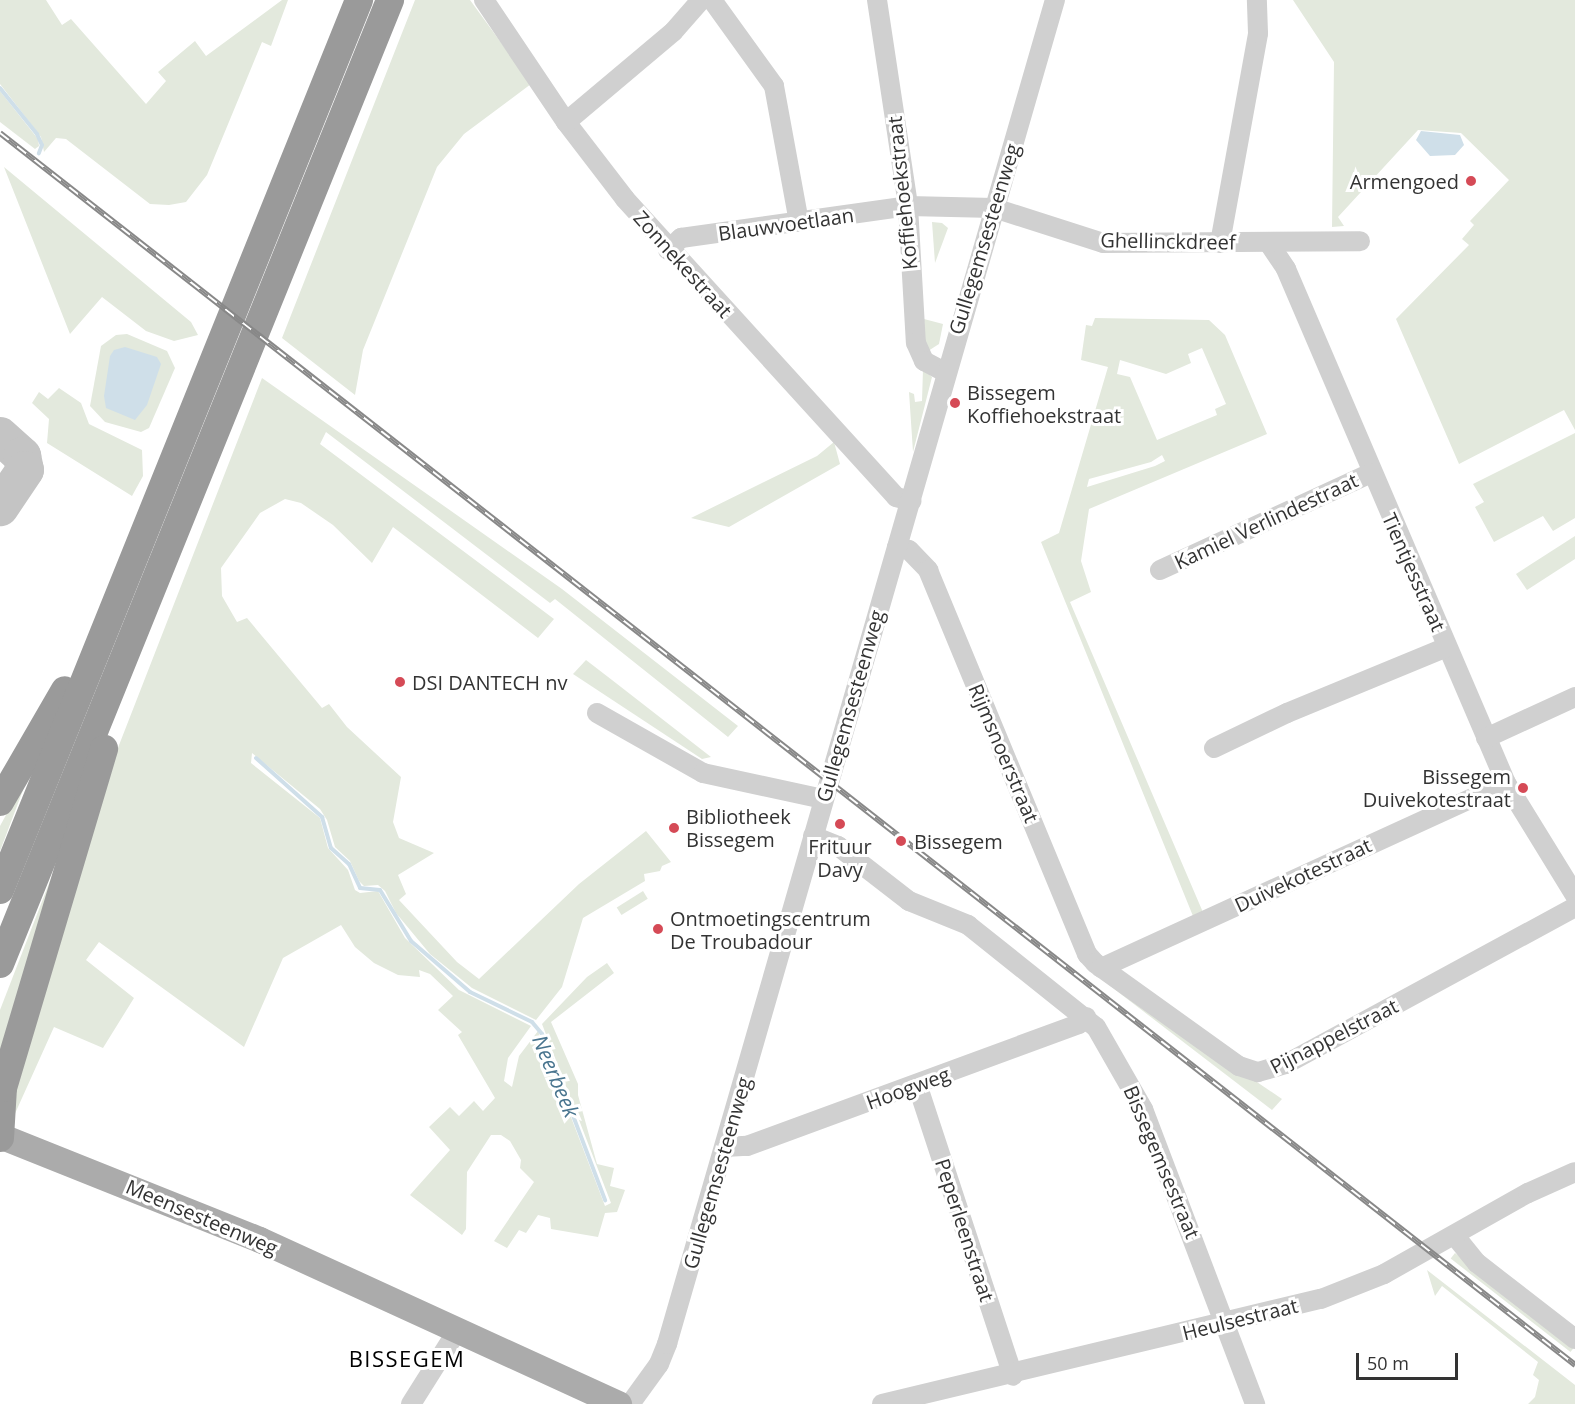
<!DOCTYPE html>
<style>
body{margin:0}
#map{position:relative;width:1575px;height:1404px;overflow:hidden;background:#fff;font-family:"Open Sans",sans-serif}
div>[style]{position:absolute}
.green>*{inset:0;background:#e3e9dd;transform-origin:0 0}
.water>*{inset:0;background:#cfdfe9}
.stream>*{height:4px;margin:-2px;padding:0 2px;transform-origin:2px;border-radius:2px;background:#cfdfe9}
.taxiway>*{height:38px;margin:-19px;padding:0 19px;transform-origin:19px;border-radius:19px;background:#c4c4c4}
.minor>*{height:20px;margin:-10px;padding:0 10px;transform-origin:10px;border-radius:10px;background:#d0d0d0}
.major>*{height:26px;margin:-13px;padding:0 13px;transform-origin:13px;border-radius:13px;background:#ababab}
.highway>*{height:28px;margin:-14px;padding:0 14px;transform-origin:14px;border-radius:14px;background:#9a9a9a}
.rail>*{height:6px;margin-top:-3px;transform-origin:0;background:repeating-linear-gradient(90deg,#fff 0 11px,#888 0 22px);box-sizing:border-box;border-block:2px solid #888}
.dots>*{width:16px;height:16px;translate:-50% -50%;box-sizing:border-box;border:3px solid #fff;border-radius:50%}
span{translate:-50% -50%;white-space:nowrap;text-align:center;line-height:1.15;-webkit-text-stroke:6px #fff;paint-order:stroke}
.poi-label{font-size:20px;color:#333}
.right{translate:-100% -50%;text-align:right}
.left{translate:0 -50%;text-align:left}
.street-label{font-size:20px;color:#333}
.water-label{font-size:21px;color:#48748e;font-style:italic}
.quarter-label{font-size:22px;color:#000;letter-spacing:1.5px}
.scale{position:absolute;left:1356px;top:1353px;width:102px;height:27px;box-sizing:border-box;border:3px solid #333;border-top:0;padding-left:8px;font-size:18px;line-height:21px;white-space:nowrap;color:#333;-webkit-text-stroke:4px #fff;paint-order:stroke}
</style>
<div id="map">
<div class="green">
<i style="clip-path:polygon(0 0,46px 0,62px 25px,71px 19px,146px 104px,166px 81px,158px 72px,195px 41px,206px 56px,282px 0,288px 0,271px 46px,262px 42px,207px 175px,186px 202px,169px 205px,150px 204px,66px 139px,56px 138px,44px 152px,41px 137px,0 84px)"></i>
<i style="clip-path:polygon(415px 0,470px 0,531px 84px,464px 134px,437px 167px,363px 350px,355px 395px,282px 338px)"></i>
<i style="clip-path:polygon(1293px 0,1575px 0,1575px 430px,1564px 410px,1459px 464px,1396px 319px,1469px 245px,1462px 239px,1474px 225px,1470px 221px,1509px 180px,1461px 133px,1418px 130px,1338px 217px,1344px 226px,1332px 227px,1334px 62px)"></i>
<i style="clip-path:polygon(0 91px,38px 139px,39px 146px,35px 149px,0 122px)"></i>
<i style="clip-path:polygon(4px 167px,191px 322px,198px 335px,174px 341px,146px 331px,102px 297px,70px 334px)"></i>
<i style="clip-path:polygon(932px 222px,942px 223px,948px 228px,935px 263px)"></i>
<i style="clip-path:polygon(evenodd,1095px 318px,1209px 320px,1225px 335px,1267px 434px,1089px 509px,1081px 561px,1091px 592px,1070px 602px,1205px 917px,1195px 921px,1041px 542px,1059px 533px,1108px 367px,1081px 360px,1086px 325px,1092px 326px,1095px 318px,1202px 348px,1226px 404px,1215px 409px,1217px 415px,1157px 440px,1130px 377px,1117px 374px,1120px 360px,1166px 374px,1191px 363px,1188px 354px,1202px 348px,1095px 318px,1162px 455px,1165px 461px,1155px 466px,1087px 487px,1089px 479px,1151px 462px,1162px 455px)"></i>
<i style="clip-path:polygon(924px 319px,943px 324px,939px 344px,925px 353px)"></i>
<i style="clip-path:polygon(127px 334px,167px 351px,175px 368px,149px 428px,141px 432px,105px 422px,90px 406px,101px 346px,116px 335px)"></i>
<i style="clip-path:polygon(923px 369px,932px 377px,913px 452px,909px 392px,914px 394px,915px 402px,922px 401px)"></i>
<i style="clip-path:polygon(262px 378px,562px 589px,738px 726px,728px 737px,555px 599px,550px 603px,326px 432px,320px 444px,554px 619px,538px 638px,393px 527px,372px 563px,333px 525px,301px 503px,285px 499px,260px 513px,221px 568px,222px 596px,237px 622px,247px 618px,322px 708px,329px 704px,347px 727px,401px 777px,393px 822px,399px 838px,434px 853px,398px 875px,406px 894px,399px 900px,457px 962px,479px 979px,579px 884px,646px 831px,671px 862px,662px 866px,660px 871px,644px 874px,645px 881px,583px 918px,562px 987px,536px 1020px,472px 988px,430px 954px,396px 913px,385px 891px,378px 885px,364px 886px,359px 881px,350px 861px,335px 847px,327px 820px,320px 809px,252px 753px,251px 763px,320px 818px,328px 848px,348px 870px,355px 890px,360px 893px,378px 891px,405px 938px,459px 990px,531px 1026px,508px 1058px,504px 1081px,512px 1087px,519px 1056px,538px 1031px,605px 1206px,611px 1203px,542px 1024px,587px 977px,607px 963px,614px 973px,551px 1022px,578px 1084px,578px 1095px,597px 1164px,614px 1168px,610px 1186px,625px 1190px,617px 1212px,605px 1213px,598px 1237px,551px 1229px,550px 1218px,538px 1215px,526px 1233px,519px 1230px,507px 1248px,494px 1241px,534px 1182px,520px 1168px,521px 1160px,510px 1141px,501px 1135px,491px 1135px,467px 1172px,466px 1229px,462px 1235px,410px 1195px,450px 1150px,429px 1127px,450px 1107px,459px 1116px,474px 1101px,483px 1111px,495px 1098px,458px 1035px,462px 1032px,438px 1010px,453px 996px,430px 974px,419px 970px,420px 977px,398px 975px,374px 963px,355px 947px,341px 925px,283px 958px,244px 1047px,99px 942px,86px 960px,134px 998px,103px 1048px,54px 1027px,13px 1118px,9px 1112px,114px 758px)"></i>
<i style="clip-path:polygon(59px 388px,81px 403px,89px 424px,142px 450px,143px 476px,132px 496px,47px 443px,49px 419px,32px 403px,39px 392px,48px 399px)"></i>
<i style="clip-path:polygon(1575px 433px,1575px 518px,1553px 531px,1543px 516px,1494px 542px,1475px 507px,1484px 502px,1473px 484px)"></i>
<i style="clip-path:polygon(834px 442px,840px 464px,729px 527px,691px 518px,817px 456px)"></i>
<i style="clip-path:polygon(1575px 536px,1575px 559px,1527px 590px,1516px 574px)"></i>
<i style="clip-path:polygon(586px 660px,612px 680px,711px 757px,702px 759px,573px 674px)"></i>
<i style="clip-path:polygon(31px 769px,0 851px,0 826px)"></i>
<i style="clip-path:polygon(77px 811px,0 1065px,0 1010px)"></i>
<i style="left:643px;top:891px;width:9px;height:31px;rotate:58deg"></i>
<i style="clip-path:polygon(1096px 975px,1220px 1057px,1282px 1099px,1272px 1110px)"></i>
<i style="left:1455px;top:1253px;width:152px;height:7px;rotate:38deg"></i>
<i style="clip-path:polygon(1427px 1270px,1575px 1385px,1575px 1404px,1528px 1404px,1535px 1397px,1539px 1380px,1533px 1375px,1538px 1362px,1442px 1286px,1435px 1296px)"></i>
</div>
<div class="water">
<i style="clip-path:polygon(1421px 131px,1460px 135px,1464px 145px,1455px 155px,1430px 156px,1416px 140px)"></i>
<i style="clip-path:polygon(125px 347px,157px 357px,161px 364px,147px 405px,135px 420px,106px 408px,104px 396px,110px 356px,114px 350px)"></i>
</div>
<div class="stream">
<i style="left:0;top:88px;width:59px;rotate:51.2deg"></i>
<i style="left:37px;top:134px;width:12px;rotate:66deg"></i>
<i style="left:42px;top:145px;width:9px;rotate:111deg"></i>
<i style="left:256px;top:758px;width:89px;rotate:41.8deg"></i>
<i style="left:322px;top:817px;width:32px;rotate:74deg"></i>
<i style="left:331px;top:848px;width:24px;rotate:42deg"></i>
<i style="left:349px;top:864px;width:26px;rotate:65deg"></i>
<i style="left:360px;top:888px;width:20px;rotate:6deg"></i>
<i style="left:380px;top:890px;width:60px;rotate:58.7deg"></i>
<i style="left:411px;top:941px;width:78px;rotate:40.8deg"></i>
<i style="left:470px;top:992px;width:69px;rotate:25.8deg"></i>
<i style="left:532px;top:1022px;width:16px;rotate:50deg"></i>
<i style="left:542px;top:1034px;width:178px;rotate:69.2deg"></i>
</div>
<div class="taxiway">
<i style="left:0;top:436px;width:30px;rotate:42deg"></i>
<i style="left:22px;top:456px;width:14px;rotate:78deg"></i>
<i style="left:25px;top:470px;width:45px;rotate:124deg"></i>
</div>
<div class="minor">
<i style="left:484px;top:0;width:147px;rotate:56.1deg"></i>
<i style="left:566px;top:122px;width:97px;rotate:52.5deg"></i>
<i style="left:625px;top:199px;width:403px;rotate:47.7deg"></i>
<i style="left:896px;top:497px;width:16px;rotate:15deg"></i>
<i style="left:712px;top:0;width:106px;rotate:54.2deg"></i>
<i style="left:774px;top:86px;width:138px;rotate:79.6deg"></i>
<i style="left:877px;top:0;width:208px;rotate:81.4deg"></i>
<i style="left:908px;top:206px;width:137px;rotate:86.7deg"></i>
<i style="left:916px;top:343px;width:20px;rotate:66deg"></i>
<i style="left:924px;top:361px;width:24px;rotate:28deg"></i>
<i style="left:566px;top:122px;width:140px;rotate:-40.1deg"></i>
<i style="left:673px;top:32px;width:43px;rotate:-48.8deg"></i>
<i style="left:1268px;top:242px;width:32px;rotate:56deg"></i>
<i style="left:1286px;top:269px;width:559px;rotate:66.83deg"></i>
<i style="left:1506px;top:783px;width:132px;rotate:58.4deg"></i>
<i style="left:1220px;top:243px;width:213px;rotate:-79.7deg"></i>
<i style="left:1258px;top:33px;width:33px;rotate:-92deg"></i>
<i style="left:668px;top:250px;width:18px;rotate:-43deg"></i>
<i style="left:681px;top:238px;width:229px;rotate:-8deg"></i>
<i style="left:908px;top:206px;width:86px;rotate:1.3deg"></i>
<i style="left:994px;top:208px;width:114px;rotate:17.8deg"></i>
<i style="left:1103px;top:243px;width:257px;rotate:-0.4deg"></i>
<i style="left:897px;top:547px;width:12px;rotate:14deg"></i>
<i style="left:909px;top:550px;width:28px;rotate:46deg"></i>
<i style="left:928px;top:570px;width:416px;rotate:67.5deg"></i>
<i style="left:1087px;top:954px;width:12px;rotate:48deg"></i>
<i style="left:1095px;top:963px;width:177px;rotate:35.6deg"></i>
<i style="left:1239px;top:1066px;width:20px;rotate:18deg"></i>
<i style="left:1258px;top:1072px;width:29px;rotate:-16deg"></i>
<i style="left:1286px;top:1064px;width:329px;rotate:-28.5deg"></i>
<i style="left:1160px;top:570px;width:232px;rotate:-24.7deg"></i>
<i style="left:597px;top:713px;width:122px;rotate:29.5deg"></i>
<i style="left:703px;top:773px;width:123px;rotate:12.2deg"></i>
<i style="left:1486px;top:738px;width:98px;rotate:-24.7deg"></i>
<i style="left:1214px;top:748px;width:81px;rotate:-25.6deg"></i>
<i style="left:1287px;top:713px;width:173px;rotate:-22.4deg"></i>
<i style="left:813px;top:836px;width:27px;rotate:22deg"></i>
<i style="left:838px;top:846px;width:90px;rotate:37.8deg"></i>
<i style="left:909px;top:901px;width:64px;rotate:22.1deg"></i>
<i style="left:968px;top:925px;width:164px;rotate:38.6deg"></i>
<i style="left:1096px;top:1027px;width:95px;rotate:60.2deg"></i>
<i style="left:1143px;top:1109px;width:316px;rotate:69.2deg"></i>
<i style="left:1101px;top:968px;width:445px;rotate:-24.6deg"></i>
<i style="left:917px;top:1084px;width:307px;rotate:71.8deg"></i>
<i style="left:725px;top:1147px;width:22px;rotate:-3deg"></i>
<i style="left:747px;top:1146px;width:354px;rotate:-20.2deg"></i>
<i style="left:1079px;top:1024px;width:10px;rotate:-45deg"></i>
<i style="left:1455px;top:1236px;width:35px;rotate:51deg"></i>
<i style="left:1477px;top:1263px;width:124px;rotate:37.8deg"></i>
<i style="left:411px;top:1404px;width:86px;rotate:-57.8deg"></i>
<i style="left:630px;top:1404px;width:49px;rotate:-54.1deg"></i>
<i style="left:659px;top:1364px;width:22px;rotate:-68deg"></i>
<i style="left:667px;top:1344px;width:1399px;rotate:-73.9deg"></i>
<i style="left:882px;top:1404px;width:451px;rotate:-13.5deg"></i>
<i style="left:1321px;top:1299px;width:68px;rotate:-21.6deg"></i>
<i style="left:1384px;top:1274px;width:165px;rotate:-29.4deg"></i>
<i style="left:1528px;top:1193px;width:51px;rotate:-24.1deg"></i>
</div>
<div class="major">
<i style="left:0;top:1136px;width:280px;rotate:21.8deg"></i>
<i style="left:260px;top:1240px;width:395px;rotate:24.6deg"></i>
</div>
<div class="highway">
<i style="left:0;top:802px;width:129px;rotate:-59.9deg"></i>
<i style="left:0;top:890px;width:960px;rotate:-68.03deg"></i>
<i style="left:0;top:964px;width:1040px;rotate:-67.97deg"></i>
<i style="left:0;top:1138px;width:50px;rotate:-86.6deg"></i>
<i style="left:3px;top:1088px;width:354px;rotate:-73.4deg"></i>
</div>
<div class="rail">
<i style="left:0;top:133px;width:2000px;rotate:38.03deg"></i>
</div>
<div class="dots">
<i style="left:1471px;top:181px;background:#d54a56"></i>
<i style="left:955px;top:403px;background:#d54a56"></i>
<i style="left:400px;top:682px;background:#d54a56"></i>
<i style="left:1523px;top:788px;background:#d54a56"></i>
<i style="left:840px;top:824px;background:#d54a56"></i>
<i style="left:674px;top:828px;background:#d54a56"></i>
<i style="left:901px;top:841px;background:#d54a56"></i>
<i style="left:658px;top:929px;background:#d54a56"></i>
</div>
<div class="poi-label">
<span class="right" style="left:1459px;top:181px">Armengoed</span>
<span class="left" style="left:967px;top:404px">Bissegem<br>Koffiehoekstraat</span>
<span class="left" style="left:412px;top:682px">DSI DANTECH nv</span>
<span class="right" style="left:1511px;top:788px">Bissegem<br>Duivekotestraat</span>
<span class="left" style="left:686px;top:828px">Bibliotheek<br>Bissegem</span>
<span class="left" style="left:914px;top:841px">Bissegem</span>
<span style="left:840px;top:858px">Frituur<br>Davy</span>
<span class="left" style="left:670px;top:930px">Ontmoetingscentrum<br>De Troubadour</span>
</div>
<div class="street-label">
<span style="left:902px;top:193px;rotate:-96deg">Koffiehoekstraat</span>
<span style="left:786px;top:224px;rotate:-8deg">Blauwvoetlaan</span>
<span style="left:984px;top:239px;rotate:-73deg">Gullegemsesteenweg</span>
<span style="left:1168px;top:241px;rotate:1deg">Ghellinckdreef</span>
<span style="left:683px;top:264px;rotate:48deg">Zonnekestraat</span>
<span style="left:1266px;top:521px;rotate:-25deg">Kamiel Verlindestraat</span>
<span style="left:1414px;top:572px;rotate:66deg">Tientjesstraat</span>
<span style="left:850px;top:706px;rotate:-74deg">Gullegemsesteenweg</span>
<span style="left:1004px;top:753px;rotate:67deg">Rijmsnoerstraat</span>
<span style="left:1303px;top:875px;rotate:-25deg">Duivekotestraat</span>
<span style="left:1334px;top:1036px;rotate:-27deg">Pijnappelstraat</span>
<span style="left:908px;top:1088px;rotate:-20deg">Hoogweg</span>
<span style="left:1162px;top:1162px;rotate:67deg">Bissegemsestraat</span>
<span style="left:717px;top:1173px;rotate:-74deg">Gullegemsesteenweg</span>
<span style="left:202px;top:1217px;rotate:23deg">Meensesteenweg</span>
<span style="left:965px;top:1230px;rotate:72deg">Peperleenstraat</span>
<span style="left:1240px;top:1319px;rotate:-14deg">Heulsestraat</span>
</div>
<div class="water-label">
<span style="left:556px;top:1076px;rotate:67deg">Neerbeek</span>
</div>
<div class="quarter-label">
<span style="left:407px;top:1359px">BISSEGEM</span>
</div>
<div class="scale">50 m</div>
</div>
